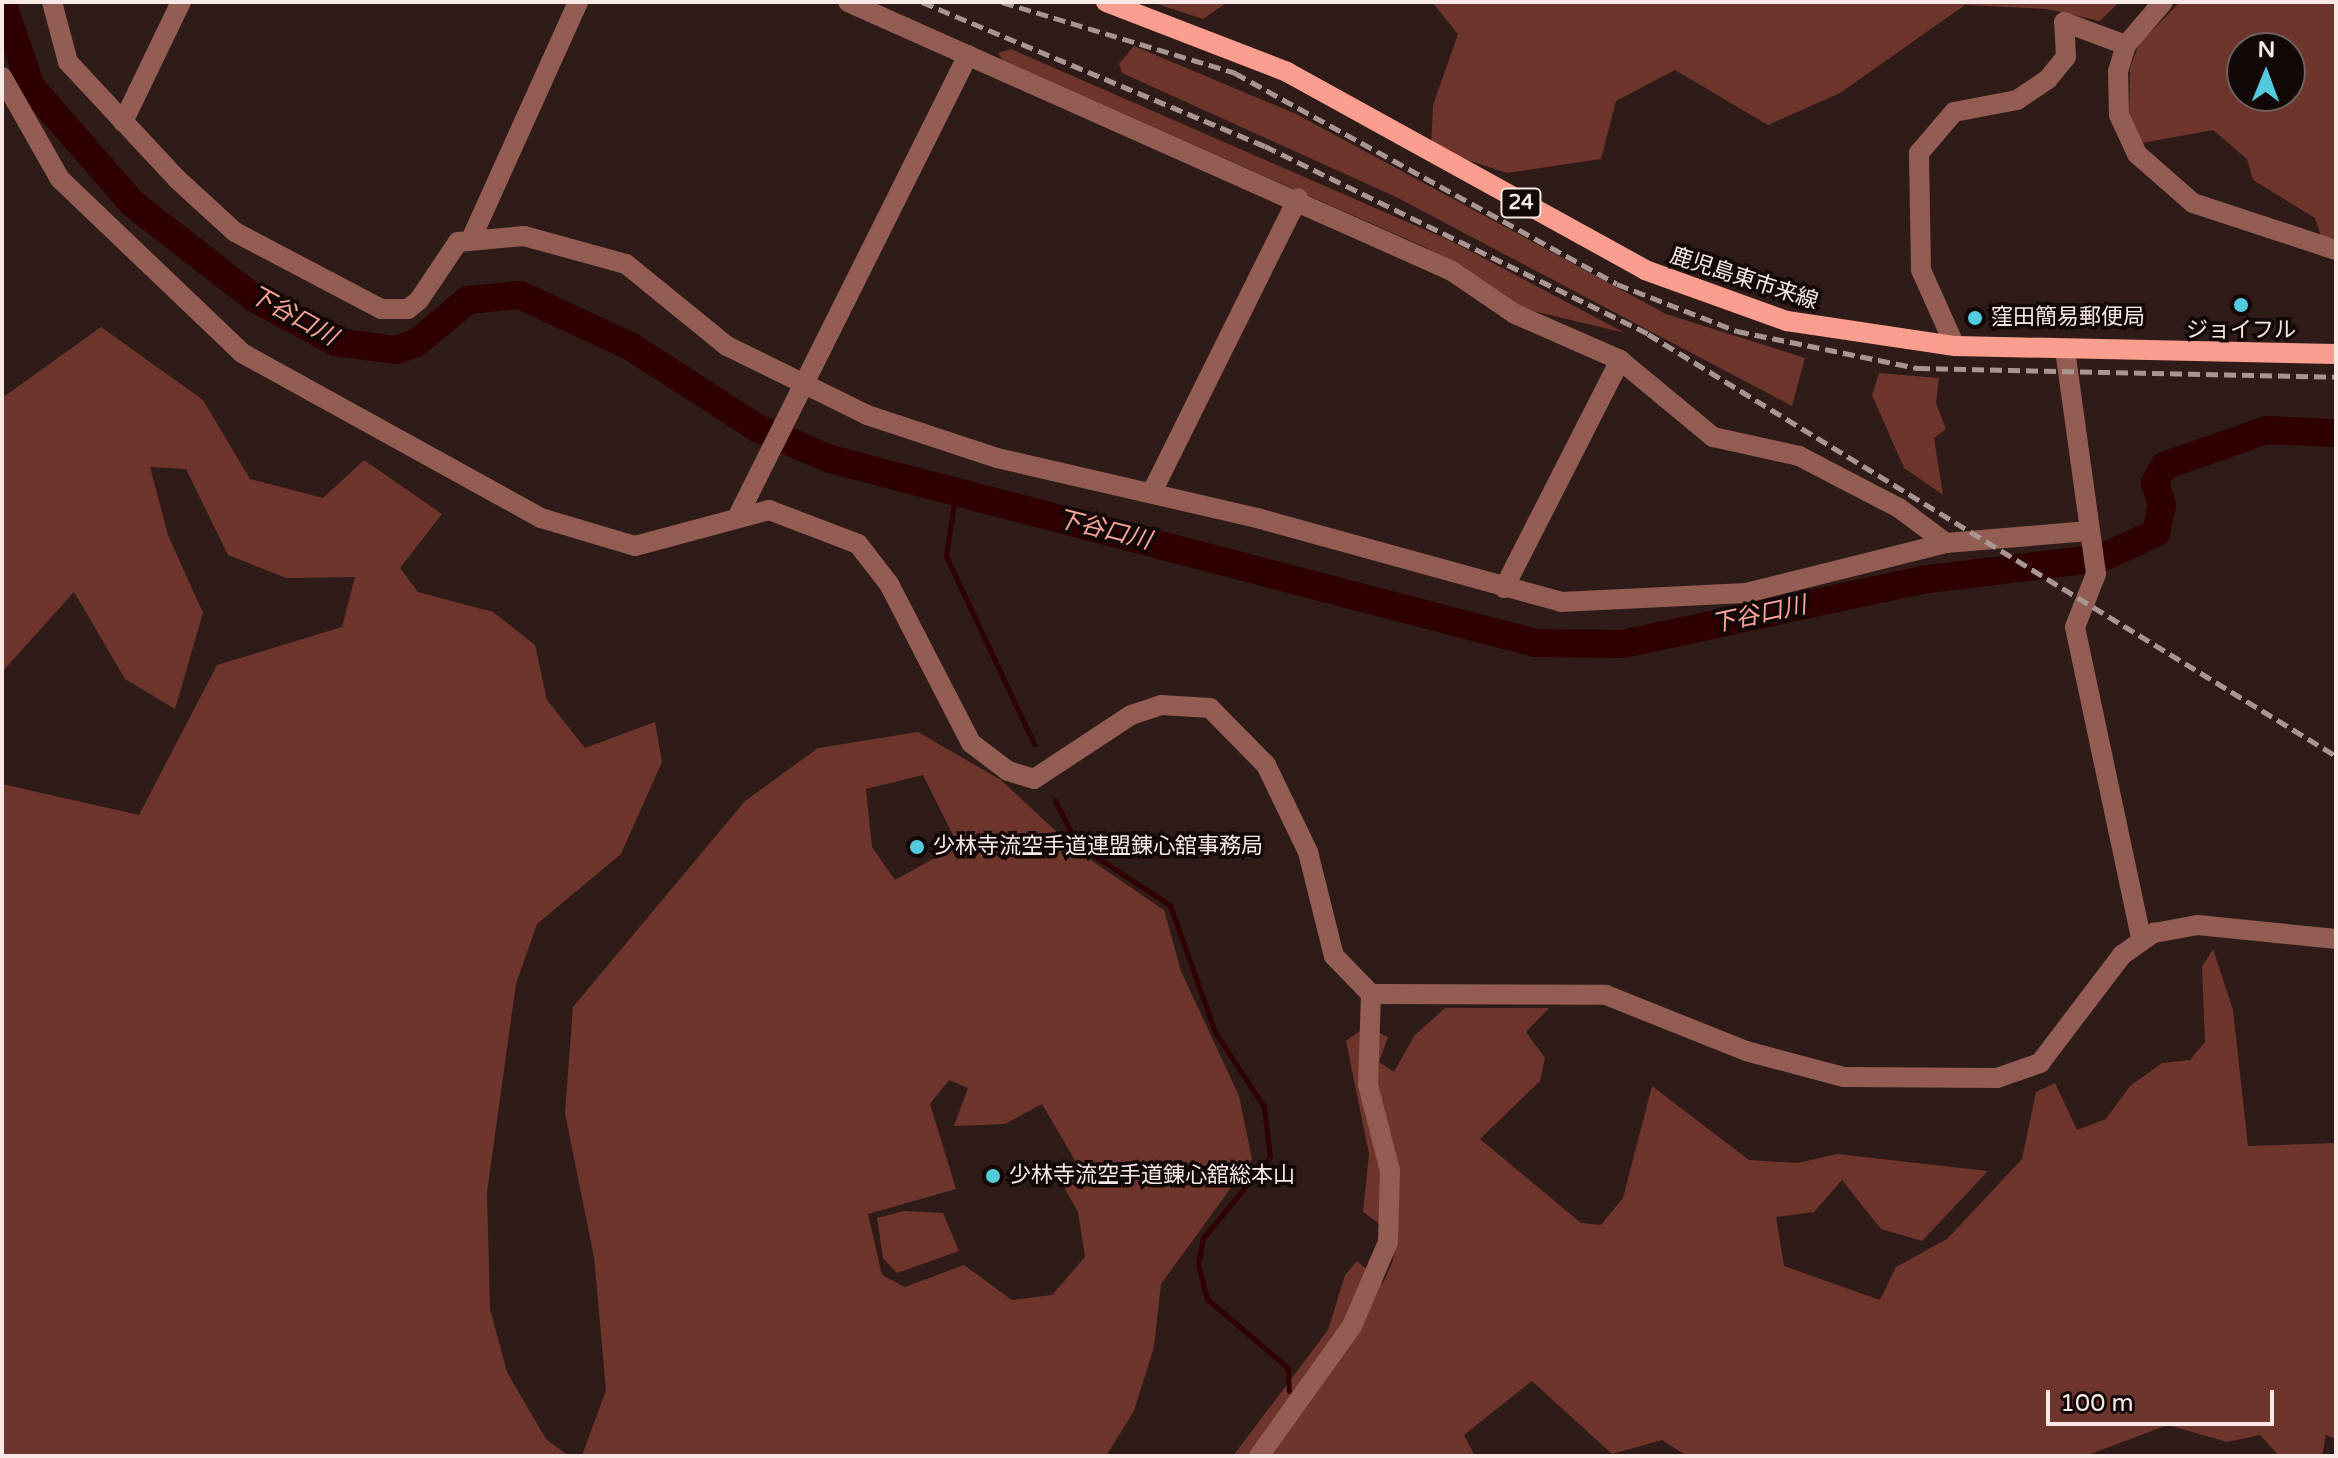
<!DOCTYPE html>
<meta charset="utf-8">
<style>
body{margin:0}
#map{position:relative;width:2338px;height:1458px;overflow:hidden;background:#2f1b17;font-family:"Varela Round","Noto Sans JP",sans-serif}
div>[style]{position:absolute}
.green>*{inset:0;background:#6e352c}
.stream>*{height:5px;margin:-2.5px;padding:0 2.5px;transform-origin:2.5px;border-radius:2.5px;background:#2e0000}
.river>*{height:28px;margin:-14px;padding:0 14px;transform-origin:14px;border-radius:14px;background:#2e0000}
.minor>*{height:20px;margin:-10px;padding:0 10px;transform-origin:10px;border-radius:10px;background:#935d53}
.major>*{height:20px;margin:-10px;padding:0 10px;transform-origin:10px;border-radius:10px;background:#fa9f8f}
.rail>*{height:5px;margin-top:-2.5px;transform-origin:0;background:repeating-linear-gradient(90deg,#a89693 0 12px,transparent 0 18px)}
.dots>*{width:22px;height:22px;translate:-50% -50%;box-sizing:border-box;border:4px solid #110807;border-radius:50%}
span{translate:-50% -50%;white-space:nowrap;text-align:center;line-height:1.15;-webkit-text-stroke:7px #110807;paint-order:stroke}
.shield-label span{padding:2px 6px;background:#110807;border:2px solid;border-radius:6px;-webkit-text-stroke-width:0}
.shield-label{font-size:20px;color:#f9e9e6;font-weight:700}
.street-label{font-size:22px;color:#f9e9e6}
.poi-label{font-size:22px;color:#f9e9e6}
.left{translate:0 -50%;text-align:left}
.water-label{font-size:24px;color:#fda596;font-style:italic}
.frame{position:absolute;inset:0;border:4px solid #f9e9e6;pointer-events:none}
.north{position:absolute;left:2226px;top:32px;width:80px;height:80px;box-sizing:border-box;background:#110807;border:2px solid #6e6260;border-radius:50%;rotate:1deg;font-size:22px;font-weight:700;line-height:32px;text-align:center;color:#f9e9e6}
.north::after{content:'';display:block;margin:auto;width:28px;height:36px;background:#54cade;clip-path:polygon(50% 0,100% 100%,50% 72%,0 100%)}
.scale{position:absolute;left:2046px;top:1390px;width:228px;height:36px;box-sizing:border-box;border:4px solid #f9e9e6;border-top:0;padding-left:10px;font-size:24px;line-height:28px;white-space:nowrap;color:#f9e9e6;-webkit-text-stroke:6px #110807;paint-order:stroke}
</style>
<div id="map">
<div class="green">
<i style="clip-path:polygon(1151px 2px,1228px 2px,1203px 19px)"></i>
<i style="clip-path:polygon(1432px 2px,2119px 2px,2100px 21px,2047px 9px,1965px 5px,1840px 93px,1768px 125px,1675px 70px,1616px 101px,1601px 159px,1507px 173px,1431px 148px,1433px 105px,1458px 34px)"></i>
<i style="clip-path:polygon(evenodd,2180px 2px,2336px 2px,2336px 245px,2323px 242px,2315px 218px,2253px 180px,2247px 159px,2213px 130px,2142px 143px,2129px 117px,2130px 68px,2139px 44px,2180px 2px,2242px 48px,2290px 48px,2290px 96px,2242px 96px,2242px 48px)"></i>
<i style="clip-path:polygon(1134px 46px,1296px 114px,1666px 314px,1805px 358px,1792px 406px,1396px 197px,1122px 73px,1119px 64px)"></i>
<i style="clip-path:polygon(1011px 49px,1453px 242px,1625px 333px,1525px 309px,1427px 248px,1003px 60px,998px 53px)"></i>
<i style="clip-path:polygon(101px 327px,203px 400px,250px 479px,323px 498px,364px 460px,442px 514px,400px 568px,418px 592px,493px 612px,535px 645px,547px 700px,585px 748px,655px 722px,662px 762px,621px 854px,537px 924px,516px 984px,487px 1192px,490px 1309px,507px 1372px,546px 1439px,569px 1456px,2px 1456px,2px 784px,139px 815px,217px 665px,342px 627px,355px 577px,286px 578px,228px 555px,186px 469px,150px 467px,168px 535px,203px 613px,175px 709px,125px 679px,74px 592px,2px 672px,2px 398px)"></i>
<i style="clip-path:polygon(1879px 373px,1939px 378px,1936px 403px,1946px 429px,1934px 438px,1943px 495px,1904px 468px,1872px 395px)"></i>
<i style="clip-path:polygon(evenodd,918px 732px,1001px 780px,1076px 850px,1164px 910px,1181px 971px,1239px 1096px,1252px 1159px,1161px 1284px,1154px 1347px,1134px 1411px,1106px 1456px,582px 1456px,606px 1390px,594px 1257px,565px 1113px,573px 1007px,745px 801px,818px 748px,918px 732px,923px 775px,958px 845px,895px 880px,872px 847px,866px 789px,923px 775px,918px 732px,949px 1080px,968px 1088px,954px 1126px,1005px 1124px,1042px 1104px,1077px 1164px,1057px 1175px,1078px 1212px,1085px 1257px,1052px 1295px,1012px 1300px,964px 1265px,905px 1287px,882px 1275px,868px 1214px,956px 1189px,930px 1104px,949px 1080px)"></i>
<i style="clip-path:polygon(2213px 949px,2233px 1010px,2248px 1146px,2336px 1143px,2336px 1439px,2326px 1435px,2322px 1456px,2279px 1456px,2260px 1435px,2227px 1442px,2168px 1425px,2085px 1456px,1687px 1456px,1662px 1440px,1612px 1454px,1532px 1381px,1464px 1435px,1475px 1456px,1233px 1456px,1328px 1330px,1345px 1275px,1357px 1261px,1383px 1283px,1392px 1263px,1398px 1237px,1363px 1212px,1369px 1154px,1346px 1041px,1367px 1026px,1388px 1037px,1379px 1062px,1394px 1072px,1414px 1036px,1445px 1008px,1549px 1008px,1526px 1032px,1545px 1058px,1540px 1081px,1480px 1139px,1581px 1223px,1601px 1225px,1623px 1198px,1652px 1086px,1749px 1160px,1798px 1163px,1837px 1154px,1988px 1171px,1922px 1241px,1881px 1229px,1842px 1180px,1814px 1212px,1776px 1217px,1784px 1266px,1880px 1300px,1896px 1267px,1947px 1239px,2022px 1159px,2036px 1092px,2055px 1083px,2077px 1130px,2106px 1119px,2130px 1086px,2162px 1063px,2190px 1060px,2205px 1042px,2202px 967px)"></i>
<i style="clip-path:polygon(904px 1211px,943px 1213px,959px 1251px,897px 1273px,883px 1258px,877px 1218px)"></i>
</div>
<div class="stream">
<i style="left:955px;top:497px;width:60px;rotate:98.7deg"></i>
<i style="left:946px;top:556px;width:208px;rotate:64.9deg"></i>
<i style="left:1055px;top:801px;width:50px;rotate:62.4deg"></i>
<i style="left:1078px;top:845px;width:110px;rotate:33.1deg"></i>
<i style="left:1170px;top:905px;width:135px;rotate:70.5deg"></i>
<i style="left:1215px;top:1032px;width:90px;rotate:56.8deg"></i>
<i style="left:1264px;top:1107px;width:50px;rotate:83.2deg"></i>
<i style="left:1270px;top:1157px;width:105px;rotate:129.6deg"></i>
<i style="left:1203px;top:1238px;width:26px;rotate:101deg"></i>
<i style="left:1198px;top:1264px;width:36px;rotate:76deg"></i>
<i style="left:1207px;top:1299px;width:106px;rotate:40.4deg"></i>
<i style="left:1288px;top:1368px;width:23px;rotate:88deg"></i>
</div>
<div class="river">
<i style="left:2px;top:2px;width:90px;rotate:71.2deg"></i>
<i style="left:31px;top:87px;width:155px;rotate:48.9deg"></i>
<i style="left:133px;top:204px;width:153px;rotate:37.8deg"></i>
<i style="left:254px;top:298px;width:93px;rotate:28.2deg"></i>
<i style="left:336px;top:342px;width:61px;rotate:7.6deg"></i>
<i style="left:396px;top:350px;width:21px;rotate:-19deg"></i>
<i style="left:416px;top:343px;width:67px;rotate:-39.6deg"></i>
<i style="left:468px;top:300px;width:52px;rotate:-5.5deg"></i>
<i style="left:520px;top:295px;width:121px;rotate:24.9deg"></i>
<i style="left:630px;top:346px;width:151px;rotate:32.8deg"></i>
<i style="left:757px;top:428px;width:79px;rotate:23deg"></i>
<i style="left:830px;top:459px;width:730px;rotate:14.61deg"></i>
<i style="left:1536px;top:643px;width:87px;rotate:0.7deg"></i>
<i style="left:1623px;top:644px;width:305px;rotate:-12.1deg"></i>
<i style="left:1921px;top:580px;width:181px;rotate:-7deg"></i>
<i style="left:2101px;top:558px;width:60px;rotate:-24.4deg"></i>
<i style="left:2156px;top:533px;width:29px;rotate:-78deg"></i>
<i style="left:2162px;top:505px;width:23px;rotate:-108deg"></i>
<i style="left:2155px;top:483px;width:19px;rotate:-62deg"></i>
<i style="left:2164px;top:466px;width:108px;rotate:-19.4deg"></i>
<i style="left:2266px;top:430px;width:70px;rotate:2.5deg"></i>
</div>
<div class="minor">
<i style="left:52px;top:2px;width:62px;rotate:75.1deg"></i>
<i style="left:68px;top:62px;width:160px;rotate:47deg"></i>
<i style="left:177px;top:179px;width:79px;rotate:42.4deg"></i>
<i style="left:235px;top:232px;width:165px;rotate:27.8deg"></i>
<i style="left:381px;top:309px;width:27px"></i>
<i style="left:408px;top:309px;width:14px;rotate:-39deg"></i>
<i style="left:419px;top:300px;width:70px;rotate:-56.1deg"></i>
<i style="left:458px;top:242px;width:66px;rotate:-5.2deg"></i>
<i style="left:524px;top:236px;width:106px;rotate:15.4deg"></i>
<i style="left:626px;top:264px;width:130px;rotate:39.1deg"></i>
<i style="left:727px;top:346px;width:156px;rotate:26.2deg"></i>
<i style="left:867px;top:415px;width:137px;rotate:18.3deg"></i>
<i style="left:997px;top:458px;width:267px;rotate:13deg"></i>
<i style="left:1257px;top:518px;width:315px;rotate:15.4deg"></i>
<i style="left:1561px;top:602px;width:185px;rotate:-2.8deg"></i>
<i style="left:1746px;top:593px;width:206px;rotate:-14deg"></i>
<i style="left:1946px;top:543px;width:59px;rotate:-143.3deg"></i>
<i style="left:1899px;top:508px;width:113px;rotate:-152.5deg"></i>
<i style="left:1799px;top:456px;width:88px;rotate:-167.5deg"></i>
<i style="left:1713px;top:437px;width:121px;rotate:-140.4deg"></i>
<i style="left:1620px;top:360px;width:115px;rotate:-156.3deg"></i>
<i style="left:1515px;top:314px;width:76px;rotate:-145.7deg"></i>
<i style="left:1452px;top:271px;width:661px;rotate:-155.99deg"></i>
<i style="left:2163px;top:2px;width:57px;rotate:130.7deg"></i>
<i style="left:2126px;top:45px;width:27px;rotate:107deg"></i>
<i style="left:2118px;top:71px;width:44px;rotate:88.7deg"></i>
<i style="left:2119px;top:115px;width:43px;rotate:65.2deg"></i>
<i style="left:2137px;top:154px;width:74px;rotate:41.2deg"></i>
<i style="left:2193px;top:203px;width:151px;rotate:18.2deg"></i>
<i style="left:2px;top:77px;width:117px;rotate:60.4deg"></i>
<i style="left:60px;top:179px;width:252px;rotate:43.7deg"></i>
<i style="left:242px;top:353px;width:342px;rotate:28.9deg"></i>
<i style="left:541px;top:518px;width:98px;rotate:16.6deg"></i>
<i style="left:635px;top:546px;width:139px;rotate:-15deg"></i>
<i style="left:769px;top:510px;width:95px;rotate:20.9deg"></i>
<i style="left:858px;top:544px;width:51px;rotate:52.2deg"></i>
<i style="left:889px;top:584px;width:179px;rotate:62.7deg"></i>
<i style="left:971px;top:743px;width:46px;rotate:37.1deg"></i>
<i style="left:1008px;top:771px;width:27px;rotate:17deg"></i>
<i style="left:1034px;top:779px;width:116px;rotate:-33.4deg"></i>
<i style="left:1131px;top:715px;width:32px;rotate:-18deg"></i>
<i style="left:1161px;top:705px;width:49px;rotate:3.5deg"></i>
<i style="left:1210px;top:708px;width:80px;rotate:45.5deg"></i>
<i style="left:1266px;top:765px;width:97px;rotate:64.2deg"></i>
<i style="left:1308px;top:852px;width:107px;rotate:76deg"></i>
<i style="left:1334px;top:956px;width:53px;rotate:45.8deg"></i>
<i style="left:1371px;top:994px;width:235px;rotate:0.2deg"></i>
<i style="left:1606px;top:995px;width:151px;rotate:21.8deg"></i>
<i style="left:1746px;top:1051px;width:101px;rotate:14.9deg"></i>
<i style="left:1844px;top:1077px;width:153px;rotate:0.4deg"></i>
<i style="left:1997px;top:1078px;width:46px;rotate:-19.2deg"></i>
<i style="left:2040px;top:1063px;width:136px;rotate:-52.8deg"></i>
<i style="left:2122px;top:955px;width:39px;rotate:-35deg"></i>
<i style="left:2154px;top:933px;width:45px;rotate:-10.3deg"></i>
<i style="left:2198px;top:925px;width:139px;rotate:5.8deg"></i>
<i style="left:123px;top:122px;width:133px;rotate:-64.2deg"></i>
<i style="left:472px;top:237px;width:258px;rotate:-65.7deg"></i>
<i style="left:1955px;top:346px;width:83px;rotate:-114.1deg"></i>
<i style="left:1921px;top:270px;width:117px;rotate:-91deg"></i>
<i style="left:1919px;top:153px;width:54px;rotate:-49.5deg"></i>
<i style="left:1954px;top:112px;width:64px;rotate:-10.8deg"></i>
<i style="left:2017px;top:100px;width:37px;rotate:-34deg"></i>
<i style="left:2048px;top:79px;width:28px;rotate:-51deg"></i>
<i style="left:2066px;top:57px;width:35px;rotate:-93deg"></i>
<i style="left:2064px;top:22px;width:66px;rotate:20.4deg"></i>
<i style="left:2065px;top:350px;width:226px;rotate:82.1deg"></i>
<i style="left:2096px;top:574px;width:57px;rotate:111.6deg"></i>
<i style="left:2075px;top:627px;width:318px;rotate:78deg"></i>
<i style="left:1152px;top:492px;width:328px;rotate:-63.6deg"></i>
<i style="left:739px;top:514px;width:513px;rotate:-63.48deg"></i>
<i style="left:1946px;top:543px;width:143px;rotate:-4.8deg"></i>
<i style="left:1504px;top:588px;width:256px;rotate:-63deg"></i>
<i style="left:1259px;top:1456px;width:160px;rotate:-54.4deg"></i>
<i style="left:1352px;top:1326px;width:91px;rotate:-66.8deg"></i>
<i style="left:1388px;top:1242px;width:71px;rotate:-88.4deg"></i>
<i style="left:1390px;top:1171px;width:89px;rotate:-104.3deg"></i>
<i style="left:1368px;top:1085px;width:91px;rotate:-88.1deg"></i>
</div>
<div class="major">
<i style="left:1106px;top:2px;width:194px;rotate:21.1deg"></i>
<i style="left:1287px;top:72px;width:409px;rotate:28.9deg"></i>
<i style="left:1645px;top:270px;width:151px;rotate:19.8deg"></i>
<i style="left:1787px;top:321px;width:170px;rotate:8.5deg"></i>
<i style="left:1955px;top:346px;width:381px;rotate:1.2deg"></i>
</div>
<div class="rail">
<i style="left:922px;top:2px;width:372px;rotate:22.8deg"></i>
<i style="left:1265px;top:146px;width:427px;rotate:26.1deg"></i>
<i style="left:1648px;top:334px;width:807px;rotate:31.52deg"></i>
<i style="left:1002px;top:2px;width:244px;rotate:16.9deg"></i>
<i style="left:1235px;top:73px;width:436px;rotate:28.9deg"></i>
<i style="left:1617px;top:284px;width:129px;rotate:21.4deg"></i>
<i style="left:1737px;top:331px;width:185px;rotate:11.6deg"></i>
<i style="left:1918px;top:368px;width:418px;rotate:1.2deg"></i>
</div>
<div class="dots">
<i style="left:2241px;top:305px;background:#54cade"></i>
<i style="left:1975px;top:318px;background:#54cade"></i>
<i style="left:917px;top:847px;background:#54cade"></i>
<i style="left:993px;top:1176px;background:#54cade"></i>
</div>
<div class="shield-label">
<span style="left:1521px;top:203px">24</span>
</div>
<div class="street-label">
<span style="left:1744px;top:279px;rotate:18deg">鹿児島東市来線</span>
</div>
<div class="poi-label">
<span class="left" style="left:1991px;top:318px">窪田簡易郵便局</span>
<span style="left:2241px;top:331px">ジョイフル</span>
<span class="left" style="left:933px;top:847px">少林寺流空手道連盟錬心舘事務局</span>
<span class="left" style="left:1009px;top:1176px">少林寺流空手道錬心舘総本山</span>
</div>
<div class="water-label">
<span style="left:293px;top:316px;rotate:29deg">下谷口川</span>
<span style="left:1104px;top:530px;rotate:14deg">下谷口川</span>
<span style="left:1759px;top:615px;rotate:-12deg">下谷口川</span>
</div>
<div class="frame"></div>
<div class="north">N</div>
<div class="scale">100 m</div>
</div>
